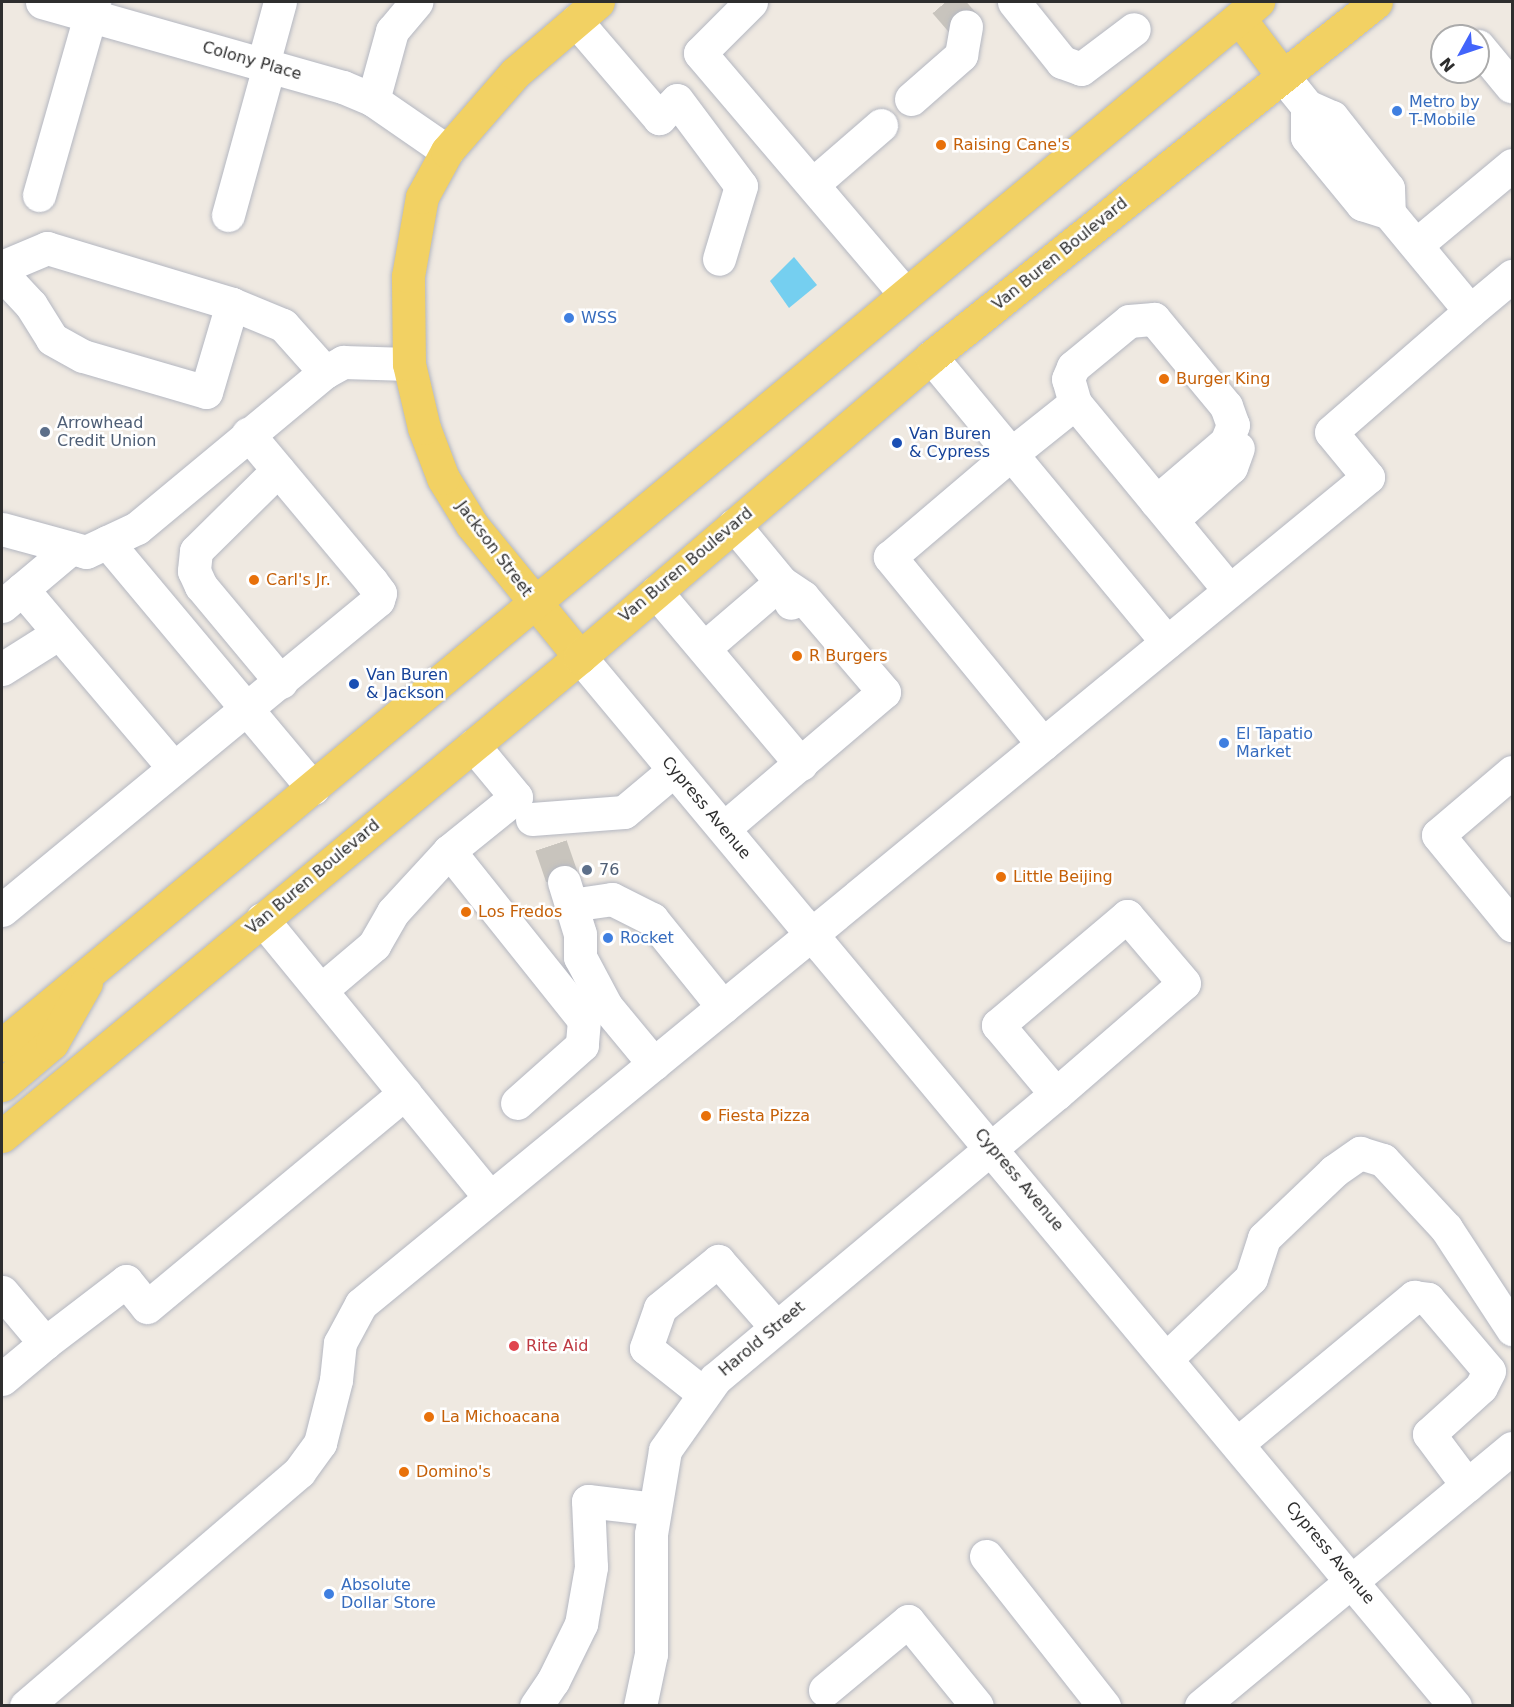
<!DOCTYPE html>
<style>
body{margin:0}
#map{position:relative;width:1514px;height:1707px;overflow:hidden;background:#efe9e1;font-family:"DejaVu Sans",sans-serif}
div>[style]{position:absolute}
.water>*{inset:0;background:#75cff0}
.minor-tunnel>*{height:33px;margin-top:-16.5px;transform-origin:0;background:repeating-linear-gradient(90deg,#c8c4bd 0 33px,transparent 0 49px)}
.roads{filter:drop-shadow(0 0 2px #b4b7c1) drop-shadow(0 0 2px #b4b7c1)}
.minor>*{height:33px;margin:-16.5px;padding:0 16.5px;transform-origin:16.5px;border-radius:16.5px;background:#fff}
.major>*{height:33px;margin:-16.5px;padding:0 16.5px;transform-origin:16.5px;border-radius:16.5px;background:#f2d163}
.dots>*{width:16px;height:16px;translate:-50% -50%;box-sizing:border-box;border:3px solid #fff;border-radius:50%}
span{translate:-50% -50%;white-space:nowrap;text-align:center;line-height:1.15;-webkit-text-stroke:5px #fff;paint-order:stroke}
.street-label{font-size:16px;color:#2e2e2e}
.shop-label{font-size:16px;color:#366cbe}
.left{translate:0 -50%;text-align:left}
.food-label{font-size:16px;color:#c56008}
.service-label{font-size:16px;color:#4e5e75}
.transit-label{font-size:16px;color:#164399}
.health-label{font-size:16px;color:#be3a42}
.frame{position:absolute;inset:0;border:3px solid #2e2e2e;pointer-events:none}
.north{position:absolute;left:1430px;top:24px;width:60px;height:60px;box-sizing:border-box;background:#fff;border:2px solid #ababab;border-radius:50%;rotate:230deg;font-size:16px;font-weight:700;line-height:24px;text-align:center;color:#2e2e2e}
.north::after{content:'';display:block;margin:auto;width:21px;height:27px;background:#4264fb;clip-path:polygon(50% 0,100% 100%,50% 72%,0 100%)}
</style>
<div id="map">
<div class="water">
<i style="clip-path:polygon(794px 257px,817px 285px,789px 308px,770px 281px)"></i>
</div>
<div class="minor-tunnel">
<i style="left:945px;top:2px;width:32px;rotate:49deg"></i>
<i style="left:551px;top:845px;width:39px;rotate:71deg"></i>
</div>
<div class="roads">
<div class="minor">
<i style="left:42px;top:2px;width:313px;rotate:15.8deg"></i>
<i style="left:343px;top:87px;width:33px;rotate:23deg"></i>
<i style="left:373px;top:100px;width:90px;rotate:34.6deg"></i>
<i style="left:751px;top:2px;width:72px;rotate:135deg"></i>
<i style="left:700px;top:53px;width:316px;rotate:49.6deg"></i>
<i style="left:1014px;top:2px;width:77px;rotate:51.3deg"></i>
<i style="left:1062px;top:62px;width:20px;rotate:20deg"></i>
<i style="left:1081px;top:69px;width:66px;rotate:-37deg"></i>
<i style="left:576px;top:21px;width:128px;rotate:49.4deg"></i>
<i style="left:659px;top:118px;width:25px;rotate:-45deg"></i>
<i style="left:677px;top:100px;width:107px;rotate:53.3deg"></i>
<i style="left:741px;top:186px;width:76px;rotate:106.8deg"></i>
<i style="left:1478px;top:46px;width:52px;rotate:50.5deg"></i>
<i style="left:263px;top:64px;width:64px;rotate:-74.7deg"></i>
<i style="left:1294px;top:90px;width:21px;rotate:51deg"></i>
<i style="left:1307px;top:106px;width:27px;rotate:24deg"></i>
<i style="left:1332px;top:117px;width:90px;rotate:51.7deg"></i>
<i style="left:1388px;top:188px;width:25px;rotate:88deg"></i>
<i style="left:911px;top:99px;width:67px;rotate:-41.3deg"></i>
<i style="left:961px;top:55px;width:29px;rotate:-80deg"></i>
<i style="left:373px;top:100px;width:72px;rotate:-74.6deg"></i>
<i style="left:392px;top:31px;width:38px;rotate:-50deg"></i>
<i style="left:1307px;top:106px;width:31px;rotate:90deg"></i>
<i style="left:1307px;top:137px;width:87px;rotate:50.6deg"></i>
<i style="left:1362px;top:204px;width:28px;rotate:18deg"></i>
<i style="left:1389px;top:213px;width:127px;rotate:50.4deg"></i>
<i style="left:1470px;top:311px;width:55px;rotate:-39.8deg"></i>
<i style="left:813px;top:184px;width:90px;rotate:-40.9deg"></i>
<i style="left:39px;top:195px;width:201px;rotate:-74.1deg"></i>
<i style="left:228px;top:215px;width:155px;rotate:-74.6deg"></i>
<i style="left:1416px;top:245px;width:125px;rotate:-39.8deg"></i>
<i style="left:2px;top:267px;width:49px;rotate:-22.9deg"></i>
<i style="left:47px;top:248px;width:193px;rotate:16.8deg"></i>
<i style="left:2px;top:274px;width:42px;rotate:46.9deg"></i>
<i style="left:31px;top:305px;width:40px;rotate:58deg"></i>
<i style="left:52px;top:339px;width:35px;rotate:29deg"></i>
<i style="left:83px;top:356px;width:128px;rotate:16.3deg"></i>
<i style="left:206px;top:392px;width:92px;rotate:-73.5deg"></i>
<i style="left:232px;top:304px;width:55px;rotate:22.4deg"></i>
<i style="left:283px;top:325px;width:63px;rotate:48.2deg"></i>
<i style="left:931px;top:357px;width:370px;rotate:50.4deg"></i>
<i style="left:1075px;top:403px;width:25px;rotate:-106deg"></i>
<i style="left:1068px;top:379px;width:13px;rotate:-67deg"></i>
<i style="left:1073px;top:367px;width:72px;rotate:-39.4deg"></i>
<i style="left:1129px;top:321px;width:25px;rotate:-5deg"></i>
<i style="left:1154px;top:319px;width:113px;rotate:50.4deg"></i>
<i style="left:1226px;top:406px;width:20px;rotate:70deg"></i>
<i style="left:1233px;top:425px;width:18px;rotate:112deg"></i>
<i style="left:1226px;top:442px;width:92px;rotate:139.4deg"></i>
<i style="left:278px;top:470px;width:115px;rotate:135.4deg"></i>
<i style="left:196px;top:551px;width:20px;rotate:96deg"></i>
<i style="left:194px;top:571px;width:17px;rotate:65deg"></i>
<i style="left:201px;top:586px;width:125px;rotate:50.2deg"></i>
<i style="left:1172px;top:520px;width:79px;rotate:-41.9deg"></i>
<i style="left:1231px;top:467px;width:20px;rotate:-70deg"></i>
<i style="left:734px;top:525px;width:74px;rotate:50.5deg"></i>
<i style="left:781px;top:582px;width:23px;rotate:65deg"></i>
<i style="left:2px;top:529px;width:87px;rotate:15.3deg"></i>
<i style="left:86px;top:552px;width:56px;rotate:-25.2deg"></i>
<i style="left:137px;top:528px;width:244px;rotate:-39.7deg"></i>
<i style="left:325px;top:372px;width:21px;rotate:-29deg"></i>
<i style="left:343px;top:362px;width:66px;rotate:1.7deg"></i>
<i style="left:107px;top:542px;width:321px;rotate:50.1deg"></i>
<i style="left:22px;top:589px;width:233px;rotate:49.7deg"></i>
<i style="left:656px;top:592px;width:225px;rotate:49.9deg"></i>
<i style="left:2px;top:606px;width:90px;rotate:-40deg"></i>
<i style="left:704px;top:648px;width:101px;rotate:-40.6deg"></i>
<i style="left:580px;top:657px;width:1366px;rotate:50.17deg"></i>
<i style="left:2px;top:669px;width:67px;rotate:-32.3deg"></i>
<i style="left:1043px;top:744px;width:242px;rotate:-129.3deg"></i>
<i style="left:890px;top:557px;width:159px;rotate:-40.4deg"></i>
<i style="left:1011px;top:454px;width:82px;rotate:-38.6deg"></i>
<i style="left:1075px;top:403px;width:242px;rotate:50.5deg"></i>
<i style="left:1512px;top:772px;width:97px;rotate:139.6deg"></i>
<i style="left:1438px;top:835px;width:117px;rotate:50.6deg"></i>
<i style="left:532px;top:819px;width:92px;rotate:-4.4deg"></i>
<i style="left:624px;top:812px;width:65px;rotate:-40deg"></i>
<i style="left:724px;top:828px;width:210px;rotate:-40.4deg"></i>
<i style="left:884px;top:692px;width:125px;rotate:-130.5deg"></i>
<i style="left:803px;top:597px;width:27px;rotate:-146deg"></i>
<i style="left:449px;top:851px;width:216px;rotate:51.4deg"></i>
<i style="left:584px;top:1020px;width:25px;rotate:95deg"></i>
<i style="left:582px;top:1045px;width:87px;rotate:138.3deg"></i>
<i style="left:564px;top:882px;width:54px;rotate:72.9deg"></i>
<i style="left:580px;top:934px;width:23px;rotate:90deg"></i>
<i style="left:580px;top:957px;width:55px;rotate:62deg"></i>
<i style="left:606px;top:1006px;width:75px;rotate:50.4deg"></i>
<i style="left:571px;top:905px;width:41px;rotate:-8.3deg"></i>
<i style="left:612px;top:899px;width:45px;rotate:26.6deg"></i>
<i style="left:652px;top:919px;width:113px;rotate:51.1deg"></i>
<i style="left:2px;top:910px;width:487px;rotate:-39.5deg"></i>
<i style="left:378px;top:600px;width:7px;rotate:-74deg"></i>
<i style="left:380px;top:593px;width:15px;rotate:-127deg"></i>
<i style="left:371px;top:581px;width:192px;rotate:-129.9deg"></i>
<i style="left:262px;top:919px;width:360px;rotate:50.7deg"></i>
<i style="left:321px;top:990px;width:70px;rotate:-40.3deg"></i>
<i style="left:374px;top:945px;width:38px;rotate:-60deg"></i>
<i style="left:393px;top:912px;width:83px;rotate:-47.4deg"></i>
<i style="left:449px;top:851px;width:86px;rotate:-38.9deg"></i>
<i style="left:516px;top:797px;width:67px;rotate:-129.6deg"></i>
<i style="left:2px;top:1292px;width:67px;rotate:49.9deg"></i>
<i style="left:45px;top:1343px;width:102px;rotate:-37.4deg"></i>
<i style="left:126px;top:1281px;width:33px;rotate:51deg"></i>
<i style="left:147px;top:1307px;width:335px;rotate:-39.7deg"></i>
<i style="left:1167px;top:1358px;width:116px;rotate:-43.6deg"></i>
<i style="left:1251px;top:1278px;width:42px;rotate:-72deg"></i>
<i style="left:1264px;top:1238px;width:97px;rotate:-43.7deg"></i>
<i style="left:1334px;top:1171px;width:32px;rotate:-35deg"></i>
<i style="left:1360px;top:1153px;width:24px;rotate:17deg"></i>
<i style="left:1383px;top:1160px;width:93px;rotate:47.2deg"></i>
<i style="left:1446px;top:1228px;width:121px;rotate:56.8deg"></i>
<i style="left:2px;top:1379px;width:56px;rotate:-39.9deg"></i>
<i style="left:704px;top:1394px;width:74px;rotate:-141.6deg"></i>
<i style="left:646px;top:1348px;width:42px;rotate:-70.7deg"></i>
<i style="left:660px;top:1308px;width:75px;rotate:-39deg"></i>
<i style="left:718px;top:1261px;width:88px;rotate:48.7deg"></i>
<i style="left:1238px;top:1443px;width:229px;rotate:-39.7deg"></i>
<i style="left:1414px;top:1297px;width:14px;rotate:8deg"></i>
<i style="left:1428px;top:1299px;width:94px;rotate:49.7deg"></i>
<i style="left:1489px;top:1371px;width:18px;rotate:117deg"></i>
<i style="left:1481px;top:1387px;width:70px;rotate:137.9deg"></i>
<i style="left:1429px;top:1434px;width:64px;rotate:53.3deg"></i>
<i style="left:986px;top:1556px;width:191px;rotate:51.8deg"></i>
<i style="left:825px;top:1690px;width:108px;rotate:-39.7deg"></i>
<i style="left:908px;top:1621px;width:109px;rotate:50.9deg"></i>
<i style="left:26px;top:1706px;width:360px;rotate:-40.6deg"></i>
<i style="left:299px;top:1472px;width:36px;rotate:-54deg"></i>
<i style="left:320px;top:1443px;width:65px;rotate:-75.7deg"></i>
<i style="left:336px;top:1380px;width:37px;rotate:-84deg"></i>
<i style="left:340px;top:1343px;width:44px;rotate:-61.7deg"></i>
<i style="left:361px;top:1304px;width:1303px;rotate:-39.39deg"></i>
<i style="left:1368px;top:477px;width:58px;rotate:-129.4deg"></i>
<i style="left:1331px;top:432px;width:184px;rotate:-41deg"></i>
<i style="left:536px;top:1706px;width:30px;rotate:-56deg"></i>
<i style="left:553px;top:1681px;width:64px;rotate:-63.8deg"></i>
<i style="left:581px;top:1624px;width:58px;rotate:-80deg"></i>
<i style="left:591px;top:1567px;width:66px;rotate:-92.6deg"></i>
<i style="left:588px;top:1501px;width:67px;rotate:6.8deg"></i>
<i style="left:640px;top:1706px;width:53px;rotate:-78.1deg"></i>
<i style="left:651px;top:1654px;width:120px;rotate:-90deg"></i>
<i style="left:651px;top:1534px;width:85px;rotate:-80.5deg"></i>
<i style="left:665px;top:1450px;width:87px;rotate:-54.8deg"></i>
<i style="left:715px;top:1379px;width:444px;rotate:-39.9deg"></i>
<i style="left:1056px;top:1094px;width:169px;rotate:-40.9deg"></i>
<i style="left:1184px;top:983px;width:88px;rotate:-130.4deg"></i>
<i style="left:1127px;top:916px;width:169px;rotate:139.8deg"></i>
<i style="left:998px;top:1025px;width:90px;rotate:50deg"></i>
<i style="left:1201px;top:1706px;width:404px;rotate:-39.7deg"></i>
</div>
<div class="major">
<i style="left:1239px;top:18px;width:73px;rotate:52.8deg"></i>
<i style="left:580px;top:657px;width:171px;rotate:-129.3deg"></i>
<i style="left:472px;top:525px;width:55px;rotate:-121.7deg"></i>
<i style="left:443px;top:478px;width:53px;rotate:-110.8deg"></i>
<i style="left:424px;top:428px;width:66px;rotate:-103.2deg"></i>
<i style="left:409px;top:364px;width:88px;rotate:-90.7deg"></i>
<i style="left:408px;top:276px;width:80px;rotate:-80deg"></i>
<i style="left:422px;top:197px;width:52px;rotate:-61.5deg"></i>
<i style="left:447px;top:151px;width:103px;rotate:-48.9deg"></i>
<i style="left:515px;top:73px;width:109px;rotate:-40.5deg"></i>
<i style="left:2px;top:1045px;width:1633px;rotate:-39.71deg"></i>
<i style="left:2px;top:1085px;width:65px;rotate:-40deg"></i>
<i style="left:52px;top:1043px;width:69px;rotate:-60.5deg"></i>
<i style="left:2px;top:1136px;width:751px;rotate:-39.65deg"></i>
<i style="left:580px;top:657px;width:462px;rotate:-40.5deg"></i>
<i style="left:931px;top:357px;width:569px;rotate:-38.58deg"></i>
</div>
</div>
<div class="dots">
<i style="left:1397px;top:111px;background:#3f7fe0"></i>
<i style="left:941px;top:145px;background:#e8710a"></i>
<i style="left:569px;top:318px;background:#3f7fe0"></i>
<i style="left:1164px;top:379px;background:#e8710a"></i>
<i style="left:45px;top:432px;background:#5c6f8a"></i>
<i style="left:897px;top:443px;background:#1a4fb4"></i>
<i style="left:254px;top:580px;background:#e8710a"></i>
<i style="left:797px;top:656px;background:#e8710a"></i>
<i style="left:354px;top:684px;background:#1a4fb4"></i>
<i style="left:1224px;top:743px;background:#3f7fe0"></i>
<i style="left:587px;top:870px;background:#5c6f8a"></i>
<i style="left:1001px;top:877px;background:#e8710a"></i>
<i style="left:466px;top:912px;background:#e8710a"></i>
<i style="left:608px;top:938px;background:#3f7fe0"></i>
<i style="left:706px;top:1116px;background:#e8710a"></i>
<i style="left:514px;top:1346px;background:#e0444e"></i>
<i style="left:429px;top:1417px;background:#e8710a"></i>
<i style="left:404px;top:1472px;background:#e8710a"></i>
<i style="left:329px;top:1594px;background:#3f7fe0"></i>
</div>
<div class="street-label">
<span style="left:252px;top:61px;rotate:16deg">Colony Place</span>
<span style="left:1060px;top:254px;rotate:-39deg">Van Buren Boulevard</span>
<span style="left:494px;top:549px;rotate:53deg">Jackson Street</span>
<span style="left:686px;top:565px;rotate:-40deg">Van Buren Boulevard</span>
<span style="left:706px;top:808px;rotate:50deg">Cypress Avenue</span>
<span style="left:313px;top:877px;rotate:-40deg">Van Buren Boulevard</span>
<span style="left:1019px;top:1180px;rotate:50deg">Cypress Avenue</span>
<span style="left:762px;top:1339px;rotate:-40deg">Harold Street</span>
<span style="left:1330px;top:1553px;rotate:50deg">Cypress Avenue</span>
</div>
<div class="shop-label">
<span class="left" style="left:1409px;top:111px">Metro by<br>T-Mobile</span>
<span class="left" style="left:581px;top:318px">WSS</span>
<span class="left" style="left:1236px;top:743px">El Tapatio<br>Market</span>
<span class="left" style="left:620px;top:938px">Rocket</span>
<span class="left" style="left:341px;top:1594px">Absolute<br>Dollar Store</span>
</div>
<div class="food-label">
<span class="left" style="left:953px;top:145px">Raising Cane's</span>
<span class="left" style="left:1176px;top:379px">Burger King</span>
<span class="left" style="left:266px;top:580px">Carl's Jr.</span>
<span class="left" style="left:809px;top:656px">R Burgers</span>
<span class="left" style="left:1013px;top:877px">Little Beijing</span>
<span class="left" style="left:478px;top:912px">Los Fredos</span>
<span class="left" style="left:718px;top:1116px">Fiesta Pizza</span>
<span class="left" style="left:441px;top:1417px">La Michoacana</span>
<span class="left" style="left:416px;top:1472px">Domino's</span>
</div>
<div class="service-label">
<span class="left" style="left:57px;top:432px">Arrowhead<br>Credit Union</span>
<span class="left" style="left:599px;top:870px">76</span>
</div>
<div class="transit-label">
<span class="left" style="left:909px;top:443px">Van Buren<br>&amp; Cypress</span>
<span class="left" style="left:366px;top:684px">Van Buren<br>&amp; Jackson</span>
</div>
<div class="health-label">
<span class="left" style="left:526px;top:1346px">Rite Aid</span>
</div>
<div class="frame"></div>
<div class="north">N</div>
</div>
